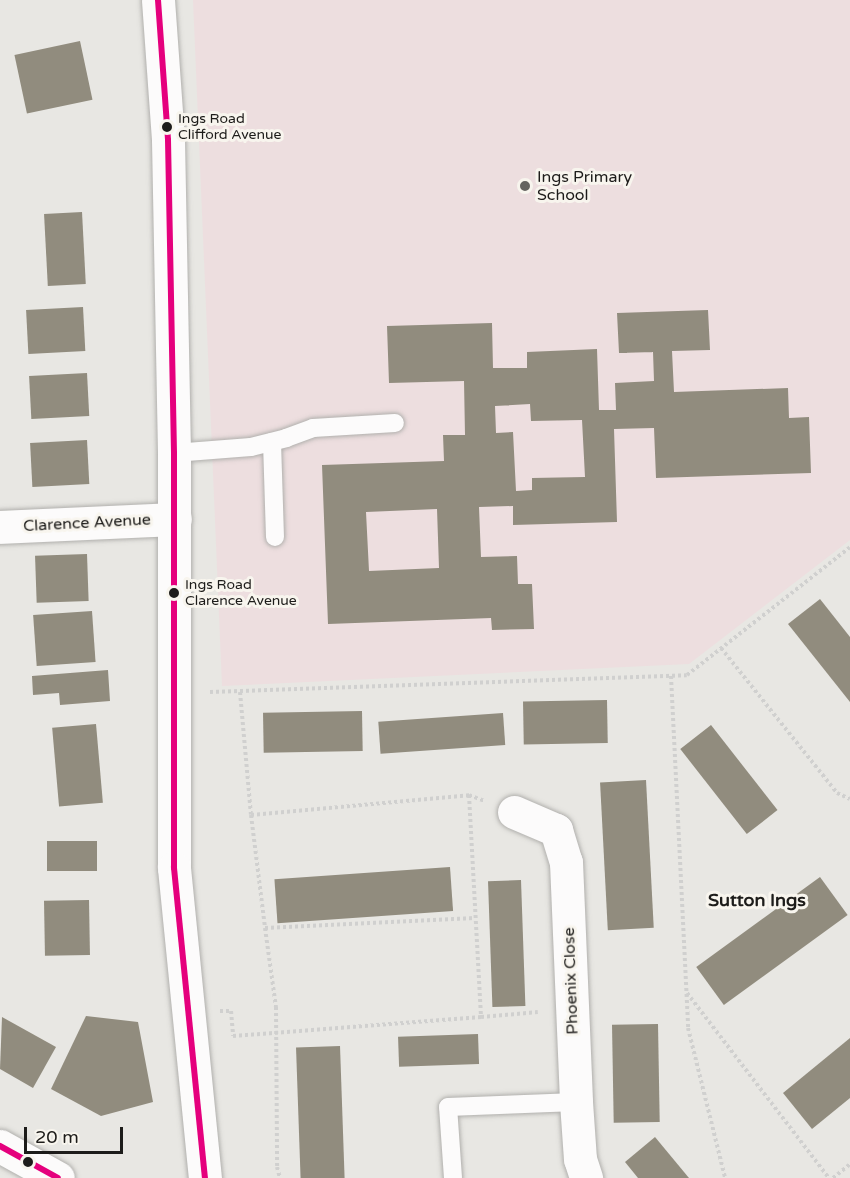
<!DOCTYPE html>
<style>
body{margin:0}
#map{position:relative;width:850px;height:1178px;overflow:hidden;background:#e8e7e3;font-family:"Varela Round",sans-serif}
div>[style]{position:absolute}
.education>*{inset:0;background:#eddedf}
.building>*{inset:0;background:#918c7e;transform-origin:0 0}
.path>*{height:4px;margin-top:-2px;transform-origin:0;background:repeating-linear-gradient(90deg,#d0d0cf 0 3px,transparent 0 6px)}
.roads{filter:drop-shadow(0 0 2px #b1b0ad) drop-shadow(0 0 2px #b1b0ad)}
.lane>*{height:18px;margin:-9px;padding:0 9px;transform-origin:9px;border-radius:9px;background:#fcfbfb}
.street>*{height:33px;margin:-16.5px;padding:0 16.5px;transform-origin:16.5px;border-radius:16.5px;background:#fcfbfb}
.secondary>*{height:33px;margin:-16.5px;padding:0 16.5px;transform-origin:16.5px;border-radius:16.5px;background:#fcfbfb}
.bus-1>*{height:6px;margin:-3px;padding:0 3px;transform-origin:3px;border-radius:3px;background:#e5007d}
.dots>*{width:16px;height:16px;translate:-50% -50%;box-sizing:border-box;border:3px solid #f8f5ee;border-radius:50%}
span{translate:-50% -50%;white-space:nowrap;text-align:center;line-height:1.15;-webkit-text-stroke:6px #f8f5ee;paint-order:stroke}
.bus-label{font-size:14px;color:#1d1c1a}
.left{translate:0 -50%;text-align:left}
.poi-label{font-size:16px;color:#1d1c1a}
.street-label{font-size:16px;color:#1d1c1a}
.neighbourhood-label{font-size:18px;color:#1d1c1a;font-weight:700}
.scale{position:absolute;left:24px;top:1127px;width:99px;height:27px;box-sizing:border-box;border:3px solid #1d1c1a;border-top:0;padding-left:8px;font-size:18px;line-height:21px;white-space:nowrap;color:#1d1c1a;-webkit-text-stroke:4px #f8f5ee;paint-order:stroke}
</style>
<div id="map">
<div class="education">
<i style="clip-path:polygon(193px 0,850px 0,850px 540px,689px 664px,222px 686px)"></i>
</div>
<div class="building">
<i style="left:80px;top:41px;width:60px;height:67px;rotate:78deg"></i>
<i style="left:82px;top:212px;width:72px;height:38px;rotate:87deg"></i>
<i style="left:83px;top:307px;width:44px;height:57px;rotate:87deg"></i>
<i style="clip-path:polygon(evenodd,708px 310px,710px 350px,672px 351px,674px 392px,788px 388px,789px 418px,809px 417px,811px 473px,656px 478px,654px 428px,614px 429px,617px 522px,513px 525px,513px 506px,479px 507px,481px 557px,517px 556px,518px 584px,532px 584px,534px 629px,492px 630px,491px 618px,328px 624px,322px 465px,444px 461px,443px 435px,465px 435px,464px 381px,389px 383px,387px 326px,492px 323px,493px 368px,527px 368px,527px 352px,597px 349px,599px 410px,616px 410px,615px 383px,654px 381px,653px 352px,619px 353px,617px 313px,708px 310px,530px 404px,531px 421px,582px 420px,585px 477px,532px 478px,532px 490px,516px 491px,513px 432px,496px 433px,495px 406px,530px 404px,708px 310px,437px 509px,439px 568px,369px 571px,366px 512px,437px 509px)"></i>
<i style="left:87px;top:373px;width:43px;height:58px;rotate:87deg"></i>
<i style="left:87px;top:440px;width:44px;height:57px;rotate:87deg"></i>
<i style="left:87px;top:554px;width:47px;height:52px;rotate:88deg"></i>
<i style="clip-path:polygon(820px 599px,850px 637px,850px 702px,788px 624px)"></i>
<i style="left:92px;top:611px;width:51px;height:59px;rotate:86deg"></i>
<i style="clip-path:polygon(108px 670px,110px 701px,60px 705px,59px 693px,33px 695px,32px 676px)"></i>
<i style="left:607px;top:700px;width:43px;height:84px;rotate:89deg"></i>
<i style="left:362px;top:711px;width:40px;height:99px;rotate:89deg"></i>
<i style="left:503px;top:713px;width:32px;height:125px;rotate:86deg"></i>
<i style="left:96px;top:724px;width:79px;height:44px;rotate:85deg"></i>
<i style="left:711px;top:725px;width:108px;height:39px;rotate:52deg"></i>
<i style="left:646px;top:780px;width:148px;height:46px;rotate:87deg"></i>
<i style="left:97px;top:841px;width:30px;height:50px;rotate:90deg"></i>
<i style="left:450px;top:867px;width:44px;height:176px;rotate:86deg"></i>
<i style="left:820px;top:877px;width:47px;height:153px;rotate:54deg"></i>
<i style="left:521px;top:880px;width:126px;height:33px;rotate:88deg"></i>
<i style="left:89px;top:900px;width:55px;height:45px;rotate:89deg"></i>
<i style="clip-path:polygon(86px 1016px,138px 1022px,153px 1102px,101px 1116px,51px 1089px)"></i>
<i style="clip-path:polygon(2px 1017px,56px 1047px,33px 1088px,0 1069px)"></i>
<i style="left:658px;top:1024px;width:98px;height:46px;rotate:89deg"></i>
<i style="left:478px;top:1034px;width:30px;height:80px;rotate:88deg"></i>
<i style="clip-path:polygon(850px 1038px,850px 1098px,812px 1129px,783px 1093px)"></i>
<i style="left:340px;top:1046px;width:132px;height:44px;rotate:88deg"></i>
<i style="clip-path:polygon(655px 1137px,689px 1178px,638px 1178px,625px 1162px)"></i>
</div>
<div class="path">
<i style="left:721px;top:648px;width:186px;rotate:51.3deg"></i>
<i style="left:837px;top:793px;width:14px;rotate:25deg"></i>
<i style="left:671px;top:676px;width:352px;rotate:87.2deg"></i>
<i style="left:688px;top:1028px;width:154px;rotate:76.1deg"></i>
<i style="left:210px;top:692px;width:477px;rotate:-2deg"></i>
<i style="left:687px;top:675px;width:207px;rotate:-38.1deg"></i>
<i style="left:240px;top:692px;width:123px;rotate:84.9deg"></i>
<i style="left:251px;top:815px;width:219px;rotate:-5.2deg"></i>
<i style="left:469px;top:795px;width:17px;rotate:21deg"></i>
<i style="left:469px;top:795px;width:222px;rotate:86.9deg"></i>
<i style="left:481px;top:1017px;width:57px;rotate:-5deg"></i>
<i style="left:251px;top:815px;width:114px;rotate:82.9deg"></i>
<i style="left:265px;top:928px;width:210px;rotate:-2.7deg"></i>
<i style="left:265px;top:928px;width:80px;rotate:82.1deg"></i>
<i style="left:276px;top:1007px;width:160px;rotate:89.6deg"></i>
<i style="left:277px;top:1167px;width:11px;rotate:75deg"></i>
<i style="left:687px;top:993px;width:233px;rotate:52.5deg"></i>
<i style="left:220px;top:1011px;width:11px"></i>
<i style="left:231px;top:1011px;width:25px;rotate:85deg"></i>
<i style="left:233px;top:1036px;width:249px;rotate:-4.4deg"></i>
<i style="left:833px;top:1178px;width:22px;rotate:-39deg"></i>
</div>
<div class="roads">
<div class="lane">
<i style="left:272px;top:442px;width:95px;rotate:88.2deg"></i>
<i style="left:174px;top:453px;width:77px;rotate:-4.5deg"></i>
<i style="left:251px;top:447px;width:36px;rotate:-14deg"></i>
<i style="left:286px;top:438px;width:29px;rotate:-20deg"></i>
<i style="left:313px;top:428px;width:82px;rotate:-3.5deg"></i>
<i style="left:453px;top:1178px;width:71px;rotate:-94deg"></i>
<i style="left:448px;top:1107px;width:128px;rotate:-2.2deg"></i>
</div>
<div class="street">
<i style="left:0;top:527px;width:175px;rotate:-2.6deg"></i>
<i style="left:514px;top:812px;width:46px;rotate:23.2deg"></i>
<i style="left:556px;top:830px;width:34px;rotate:73deg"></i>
<i style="left:566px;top:862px;width:240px;rotate:87.6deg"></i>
<i style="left:576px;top:1102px;width:57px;rotate:86deg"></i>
<i style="left:580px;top:1159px;width:20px;rotate:72deg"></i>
<i style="left:0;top:1146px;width:66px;rotate:28.9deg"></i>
</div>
<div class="secondary">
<i style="left:158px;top:0;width:140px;rotate:85.9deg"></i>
<i style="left:168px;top:140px;width:313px;rotate:88.9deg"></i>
<i style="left:174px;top:453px;width:415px;rotate:90deg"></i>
<i style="left:174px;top:868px;width:312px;rotate:84.3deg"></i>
</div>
</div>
<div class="bus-1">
<i style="left:158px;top:0;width:140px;rotate:85.9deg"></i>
<i style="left:168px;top:140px;width:313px;rotate:88.9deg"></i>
<i style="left:174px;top:453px;width:415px;rotate:90deg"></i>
<i style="left:174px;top:868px;width:312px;rotate:84.3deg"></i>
<i style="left:0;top:1146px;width:66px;rotate:28.9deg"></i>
</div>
<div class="dots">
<i style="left:167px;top:127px;background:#1d1c1a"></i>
<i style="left:525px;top:186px;background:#646360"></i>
<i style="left:174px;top:593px;background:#1d1c1a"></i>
<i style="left:28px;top:1162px;background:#1d1c1a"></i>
</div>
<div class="bus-label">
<span class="left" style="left:178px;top:127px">Ings Road<br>Clifford Avenue</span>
<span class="left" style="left:185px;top:593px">Ings Road<br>Clarence Avenue</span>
</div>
<div class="poi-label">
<span class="left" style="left:537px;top:186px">Ings Primary<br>School</span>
</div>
<div class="street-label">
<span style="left:87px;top:523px;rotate:-3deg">Clarence Avenue</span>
<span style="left:571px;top:981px;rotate:-92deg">Phoenix Close</span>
</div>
<div class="neighbourhood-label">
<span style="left:757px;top:900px">Sutton Ings</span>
</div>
<div class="scale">20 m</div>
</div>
